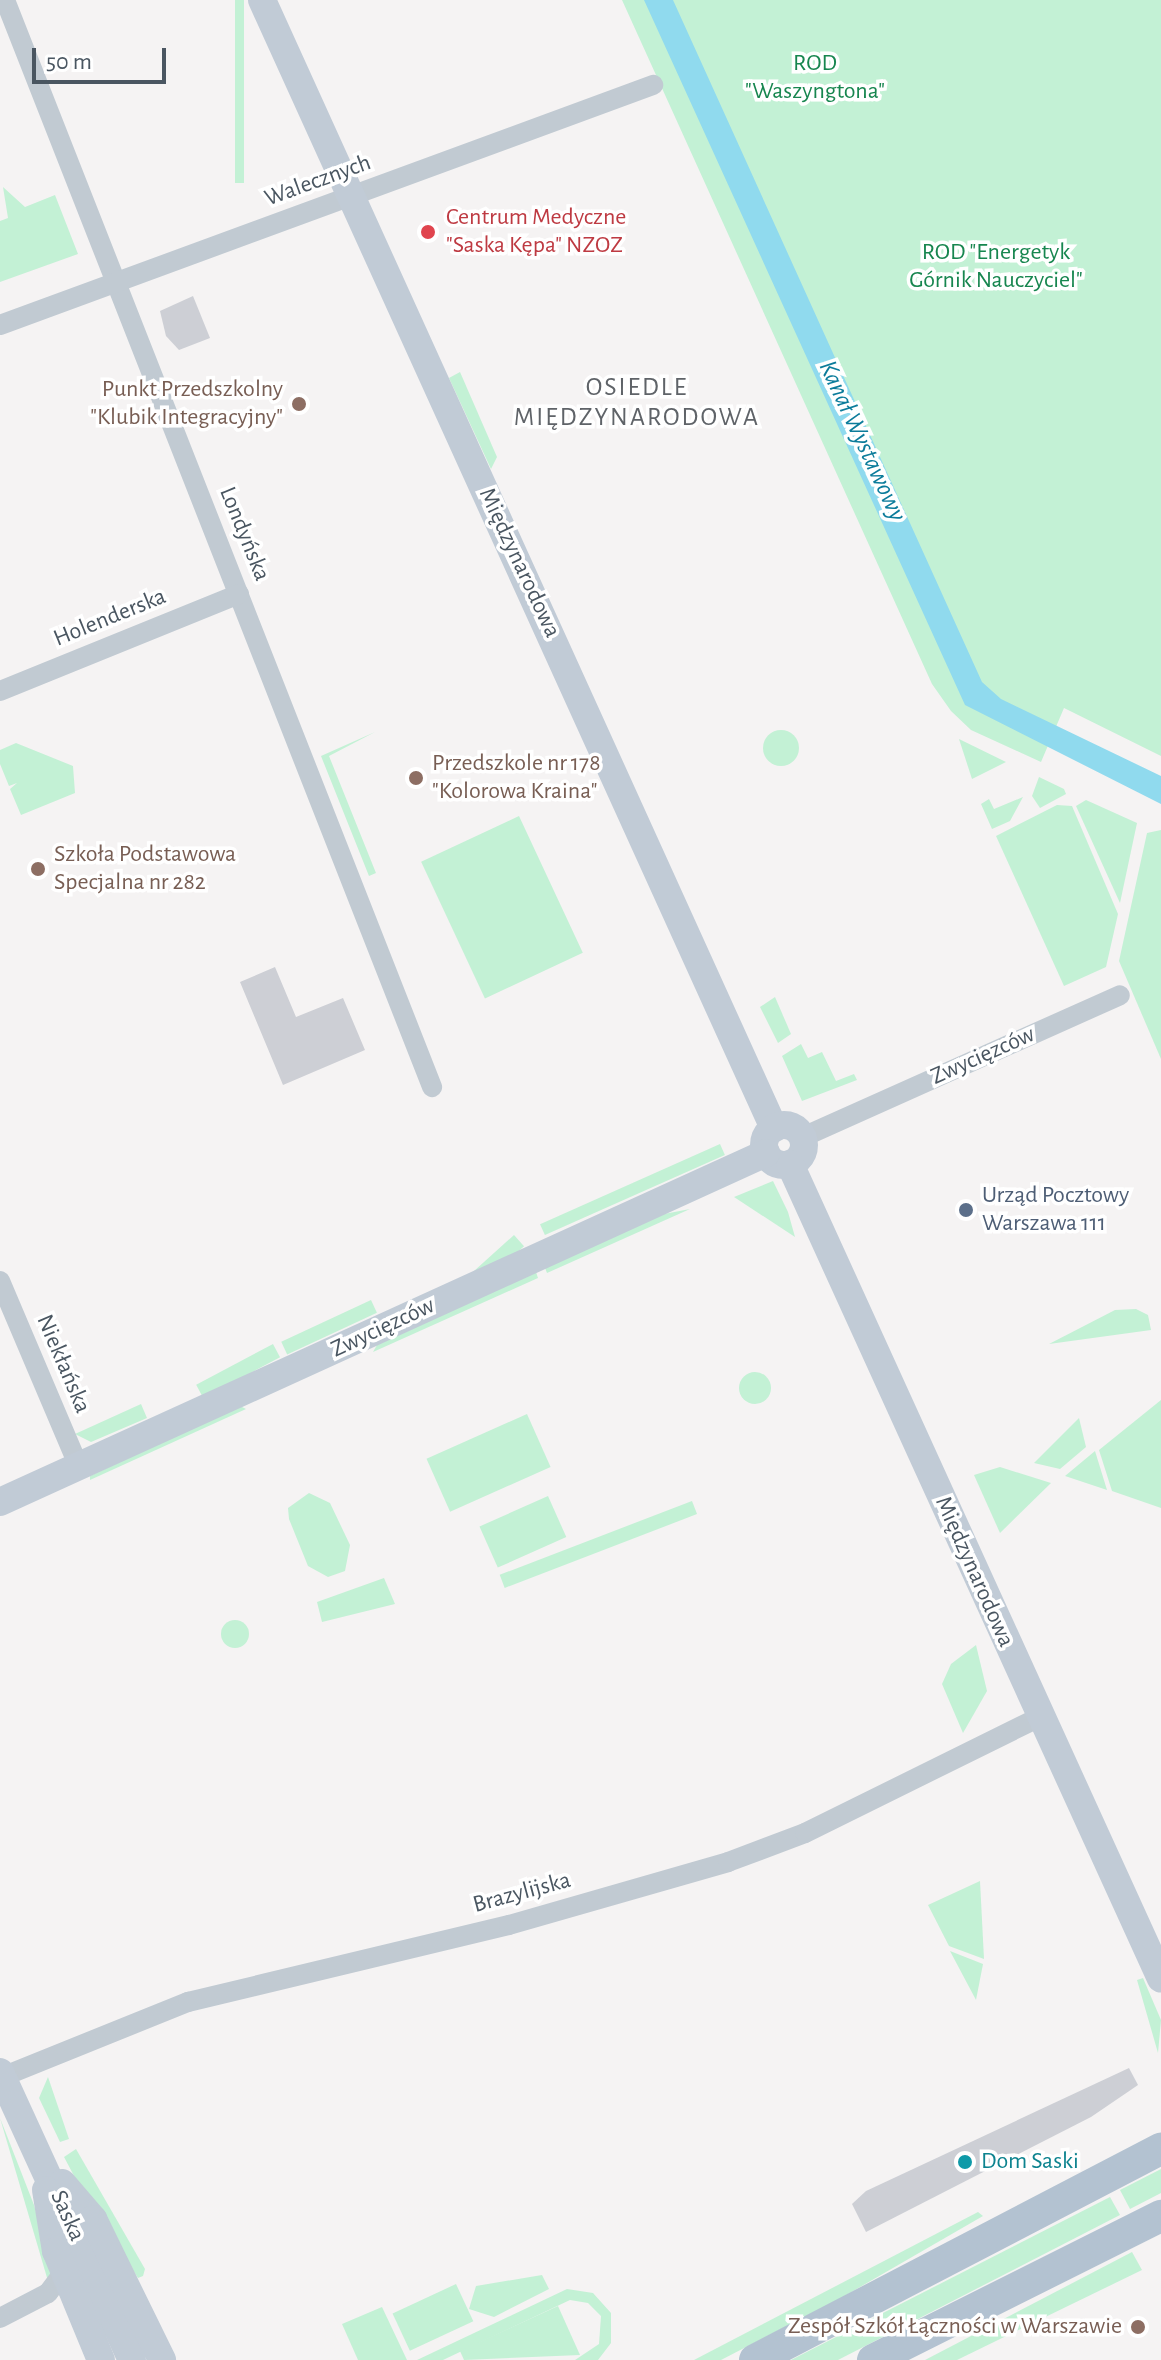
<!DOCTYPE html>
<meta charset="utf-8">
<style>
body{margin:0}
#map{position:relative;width:1161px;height:2360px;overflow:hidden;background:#f5f3f3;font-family:"Alegreya Sans",sans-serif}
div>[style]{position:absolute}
.green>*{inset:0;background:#c3f1d5;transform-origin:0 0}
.round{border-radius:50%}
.water>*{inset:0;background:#90daee}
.building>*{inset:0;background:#cdcfd5}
.street>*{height:20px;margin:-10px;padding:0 10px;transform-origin:10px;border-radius:10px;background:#c1cad2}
.secondary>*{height:28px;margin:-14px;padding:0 14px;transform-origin:14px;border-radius:14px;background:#c1cbd6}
.secondary>.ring{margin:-14px;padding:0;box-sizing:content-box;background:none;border:28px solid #c1cbd6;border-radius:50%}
.primary>*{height:32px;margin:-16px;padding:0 16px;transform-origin:16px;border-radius:16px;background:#b3c2d1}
.dots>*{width:22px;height:22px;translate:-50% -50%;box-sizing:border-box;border:4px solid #fff;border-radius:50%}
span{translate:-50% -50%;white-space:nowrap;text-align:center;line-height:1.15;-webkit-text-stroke:7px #fff;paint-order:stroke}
.park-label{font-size:24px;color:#17864f}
.street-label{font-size:24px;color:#4a5661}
.health-label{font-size:24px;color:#be3a42}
.left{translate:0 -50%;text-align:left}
.education-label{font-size:24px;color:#785e54}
.right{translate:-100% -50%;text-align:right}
.service-label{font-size:24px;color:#4e5e75}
.culture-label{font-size:24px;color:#0d838f}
.neighbourhood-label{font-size:26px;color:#5f6368;letter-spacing:2px}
.water-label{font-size:26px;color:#0c7c9b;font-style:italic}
.scale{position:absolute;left:32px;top:48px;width:134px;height:36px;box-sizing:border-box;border:4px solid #4a5661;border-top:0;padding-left:10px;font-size:24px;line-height:28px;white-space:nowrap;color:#4a5661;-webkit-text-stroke:6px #fff;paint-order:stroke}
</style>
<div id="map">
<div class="green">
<i style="left:235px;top:0;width:9px;height:183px"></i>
<i style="clip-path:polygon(622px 0,1161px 0,1161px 756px,1064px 708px,1041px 762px,971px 730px,951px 711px,932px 684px)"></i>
<i style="clip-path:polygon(3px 187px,25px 207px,55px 195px,78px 254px,0 282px,0 221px,8px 218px)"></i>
<i style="clip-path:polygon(460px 372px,497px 457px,491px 469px,449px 378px)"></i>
<i class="round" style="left:763px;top:730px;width:36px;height:36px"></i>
<i style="clip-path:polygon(375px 732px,329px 756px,376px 873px,369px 876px,321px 756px)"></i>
<i style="clip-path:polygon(959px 739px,1006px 762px,972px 779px)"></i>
<i style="clip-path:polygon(16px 743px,73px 766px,75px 793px,21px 815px,10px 789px,17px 783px,9px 786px,0 764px,0 750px)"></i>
<i style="clip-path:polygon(1039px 777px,1064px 789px,1066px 794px,1040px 808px,1032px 796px)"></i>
<i style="clip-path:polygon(1023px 797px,1010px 821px,992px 829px,981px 804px,989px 799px,994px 809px)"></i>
<i style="clip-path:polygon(1086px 800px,1137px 823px,1120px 903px,1076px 806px)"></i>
<i style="clip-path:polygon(1057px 805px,1072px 806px,1118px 914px,1106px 967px,1064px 986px,996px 836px)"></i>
<i style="left:519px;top:816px;width:151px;height:108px;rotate:65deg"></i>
<i style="clip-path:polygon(1161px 830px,1161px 1059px,1119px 961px,1147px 833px)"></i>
<i style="clip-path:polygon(775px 997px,791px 1034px,778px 1043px,760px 1007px)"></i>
<i style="clip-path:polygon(801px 1044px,808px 1058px,822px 1052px,836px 1081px,854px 1074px,857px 1080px,802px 1101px,782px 1056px)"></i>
<i style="left:720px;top:1144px;width:12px;height:197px;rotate:66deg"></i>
<i style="clip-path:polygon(773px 1181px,788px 1212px,795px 1237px,734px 1197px)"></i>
<i style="clip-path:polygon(690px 1209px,547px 1273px,545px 1268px,664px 1214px)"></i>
<i style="left:514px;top:1235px;width:15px;height:104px;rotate:48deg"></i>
<i style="clip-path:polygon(536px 1272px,538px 1278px,373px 1352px,377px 1345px)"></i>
<i style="left:371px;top:1300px;width:14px;height:99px;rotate:65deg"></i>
<i style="clip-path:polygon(1136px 1309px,1148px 1315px,1151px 1330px,1049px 1344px,1115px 1310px)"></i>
<i style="left:273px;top:1344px;width:15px;height:87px;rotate:62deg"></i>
<i class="round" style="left:739px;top:1372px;width:32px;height:32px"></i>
<i style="clip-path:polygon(1161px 1400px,1161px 1508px,1112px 1491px,1099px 1450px)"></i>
<i style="clip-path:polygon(141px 1404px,147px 1418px,91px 1442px,75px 1434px)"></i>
<i style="clip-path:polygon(240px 1406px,246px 1409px,90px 1480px,90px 1476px)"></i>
<i style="left:527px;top:1414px;width:58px;height:110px;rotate:66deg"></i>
<i style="clip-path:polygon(1079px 1418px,1086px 1447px,1060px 1469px,1034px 1463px)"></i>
<i style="clip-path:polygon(1095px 1451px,1107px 1490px,1065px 1476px)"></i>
<i style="clip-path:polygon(1000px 1467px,1051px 1483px,1000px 1533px,974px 1475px)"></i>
<i style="clip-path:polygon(309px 1493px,330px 1503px,350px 1545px,345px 1571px,328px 1577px,308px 1566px,289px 1519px,288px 1508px)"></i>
<i style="left:548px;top:1496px;width:45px;height:75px;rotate:66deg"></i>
<i style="left:692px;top:1501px;width:14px;height:206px;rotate:69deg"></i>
<i style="clip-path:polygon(384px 1578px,395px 1604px,322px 1622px,317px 1602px)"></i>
<i class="round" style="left:221px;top:1620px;width:28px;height:28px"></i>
<i style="clip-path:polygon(976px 1645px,987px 1691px,963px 1733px,942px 1684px,951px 1664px)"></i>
<i style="clip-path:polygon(980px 1881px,984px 1959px,949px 1946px,928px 1905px)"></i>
<i style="clip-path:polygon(950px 1951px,983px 1964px,976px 2000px)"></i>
<i style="clip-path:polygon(1143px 1978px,1161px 2020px,1158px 2053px,1137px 1980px)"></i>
<i style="clip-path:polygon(48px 2077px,69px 2139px,60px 2142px,39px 2098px)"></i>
<i style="clip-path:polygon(0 2118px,34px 2205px,52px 2270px,48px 2281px)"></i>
<i style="clip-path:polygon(76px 2149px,145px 2269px,143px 2276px,138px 2278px,81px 2189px,64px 2157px)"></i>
<i style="clip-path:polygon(1161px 2169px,1161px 2193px,1130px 2209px,1120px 2190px)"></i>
<i style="clip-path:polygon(1110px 2197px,1120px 2215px,838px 2360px,791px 2360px)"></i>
<i style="clip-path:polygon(978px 2212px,983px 2216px,841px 2298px,721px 2360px,694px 2360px)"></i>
<i style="clip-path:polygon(1132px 2252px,1142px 2270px,957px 2360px,925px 2360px)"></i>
<i style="clip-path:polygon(542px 2275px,549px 2289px,494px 2317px,469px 2309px,476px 2286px)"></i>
<i style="left:456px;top:2284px;width:41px;height:70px;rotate:65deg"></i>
<i style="clip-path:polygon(567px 2289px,593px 2293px,611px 2313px,611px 2343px,598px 2360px,575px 2360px,599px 2344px,601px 2316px,588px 2303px,570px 2300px,443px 2360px,417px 2360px)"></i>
<i style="clip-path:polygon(558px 2306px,580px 2355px,464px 2360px,460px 2351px)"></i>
<i style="clip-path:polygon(382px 2307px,407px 2360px,358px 2360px,342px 2324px)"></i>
</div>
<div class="water">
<i style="clip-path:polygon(644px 0,673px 0,982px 682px,1001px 699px,1161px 776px,1161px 804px,965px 705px)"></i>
</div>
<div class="building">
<i style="clip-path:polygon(193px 296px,210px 338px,179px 350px,166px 336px,160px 311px)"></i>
<i style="clip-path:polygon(275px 967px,296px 1017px,343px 998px,365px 1050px,283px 1085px,240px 982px)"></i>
<i style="clip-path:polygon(1129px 2068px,1138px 2085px,1091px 2117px,866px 2232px,852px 2204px,866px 2191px)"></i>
</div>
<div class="street">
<i style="left:5px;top:0;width:1168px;rotate:68.55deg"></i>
<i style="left:0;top:325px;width:696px;rotate:-20.18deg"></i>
<i style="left:0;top:691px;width:258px;rotate:-22.1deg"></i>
<i style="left:803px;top:1137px;width:347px;rotate:-24.1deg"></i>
<i style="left:0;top:1281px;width:202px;rotate:67deg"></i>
<i style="left:2px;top:2077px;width:201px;rotate:-22deg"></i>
<i style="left:188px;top:2002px;width:330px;rotate:-13.5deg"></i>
<i style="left:509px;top:1925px;width:228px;rotate:-16deg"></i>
<i style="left:728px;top:1862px;width:82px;rotate:-20.6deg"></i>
<i style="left:805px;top:1833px;width:262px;rotate:-26.3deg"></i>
<i style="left:0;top:2318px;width:54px;rotate:-27.5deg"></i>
<i style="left:48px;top:2293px;width:25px;rotate:-53deg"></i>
</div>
<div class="secondary">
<i style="left:262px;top:0;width:1239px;rotate:65.59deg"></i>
<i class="ring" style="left:764px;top:1125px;width:12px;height:12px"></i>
<i style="left:790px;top:1164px;width:895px;rotate:65.52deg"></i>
<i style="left:0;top:1502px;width:842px;rotate:-24.49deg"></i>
<i style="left:0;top:2072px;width:317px;rotate:65.4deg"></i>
<i style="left:62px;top:2183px;width:48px;rotate:49.3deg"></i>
<i style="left:93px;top:2219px;width:157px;rotate:63.9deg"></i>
<i style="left:46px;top:2190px;width:62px;rotate:80.7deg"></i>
<i style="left:56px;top:2251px;width:118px;rotate:67.6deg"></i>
</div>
<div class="primary">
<i style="left:755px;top:2360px;width:458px;rotate:-27.5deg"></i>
<i style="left:873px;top:2360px;width:322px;rotate:-26.6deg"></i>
</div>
<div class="dots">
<i style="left:428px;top:232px;background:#e0444e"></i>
<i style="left:299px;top:404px;background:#8d6e63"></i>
<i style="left:416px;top:778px;background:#8d6e63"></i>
<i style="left:38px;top:869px;background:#8d6e63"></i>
<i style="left:966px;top:1210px;background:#5c6f8a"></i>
<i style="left:965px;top:2162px;background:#0f9aa8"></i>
<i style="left:1138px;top:2327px;background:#8d6e63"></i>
</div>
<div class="park-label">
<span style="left:815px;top:78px">ROD<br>"Waszyngtona"</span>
<span style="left:996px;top:267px">ROD "Energetyk<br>Górnik Nauczyciel"</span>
</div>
<div class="street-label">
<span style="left:318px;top:181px;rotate:-20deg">Walecznych</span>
<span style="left:244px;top:534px;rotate:68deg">Londyńska</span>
<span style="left:519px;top:563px;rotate:65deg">Międzynarodowa</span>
<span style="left:110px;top:618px;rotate:-22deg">Holenderska</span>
<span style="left:983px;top:1056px;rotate:-24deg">Zwycięzców</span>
<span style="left:383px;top:1328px;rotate:-25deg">Zwycięzców</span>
<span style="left:63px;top:1364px;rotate:67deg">Niekłańska</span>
<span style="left:974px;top:1572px;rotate:66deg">Międzynarodowa</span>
<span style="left:522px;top:1893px;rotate:-15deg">Brazylijska</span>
<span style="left:67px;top:2216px;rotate:66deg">Saska</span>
</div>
<div class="health-label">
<span class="left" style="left:446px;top:232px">Centrum Medyczne<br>"Saska Kępa" NZOZ</span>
</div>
<div class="education-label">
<span class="right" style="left:283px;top:404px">Punkt Przedszkolny<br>"Klubik Integracyjny"</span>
<span class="left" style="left:432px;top:778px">Przedszkole nr 178<br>"Kolorowa Kraina"</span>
<span class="left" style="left:54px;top:869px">Szkoła Podstawowa<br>Specjalna nr 282</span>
<span class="right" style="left:1122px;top:2327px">Zespół Szkół Łączności w Warszawie</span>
</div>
<div class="service-label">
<span class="left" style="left:982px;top:1210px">Urząd Pocztowy<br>Warszawa 111</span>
</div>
<div class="culture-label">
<span class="left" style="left:981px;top:2162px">Dom Saski</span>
</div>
<div class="neighbourhood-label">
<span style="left:637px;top:403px">OSIEDLE<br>MIĘDZYNARODOWA</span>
</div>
<div class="water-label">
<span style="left:862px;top:441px;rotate:65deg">Kanał Wystawowy</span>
</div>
<div class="scale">50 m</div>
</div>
